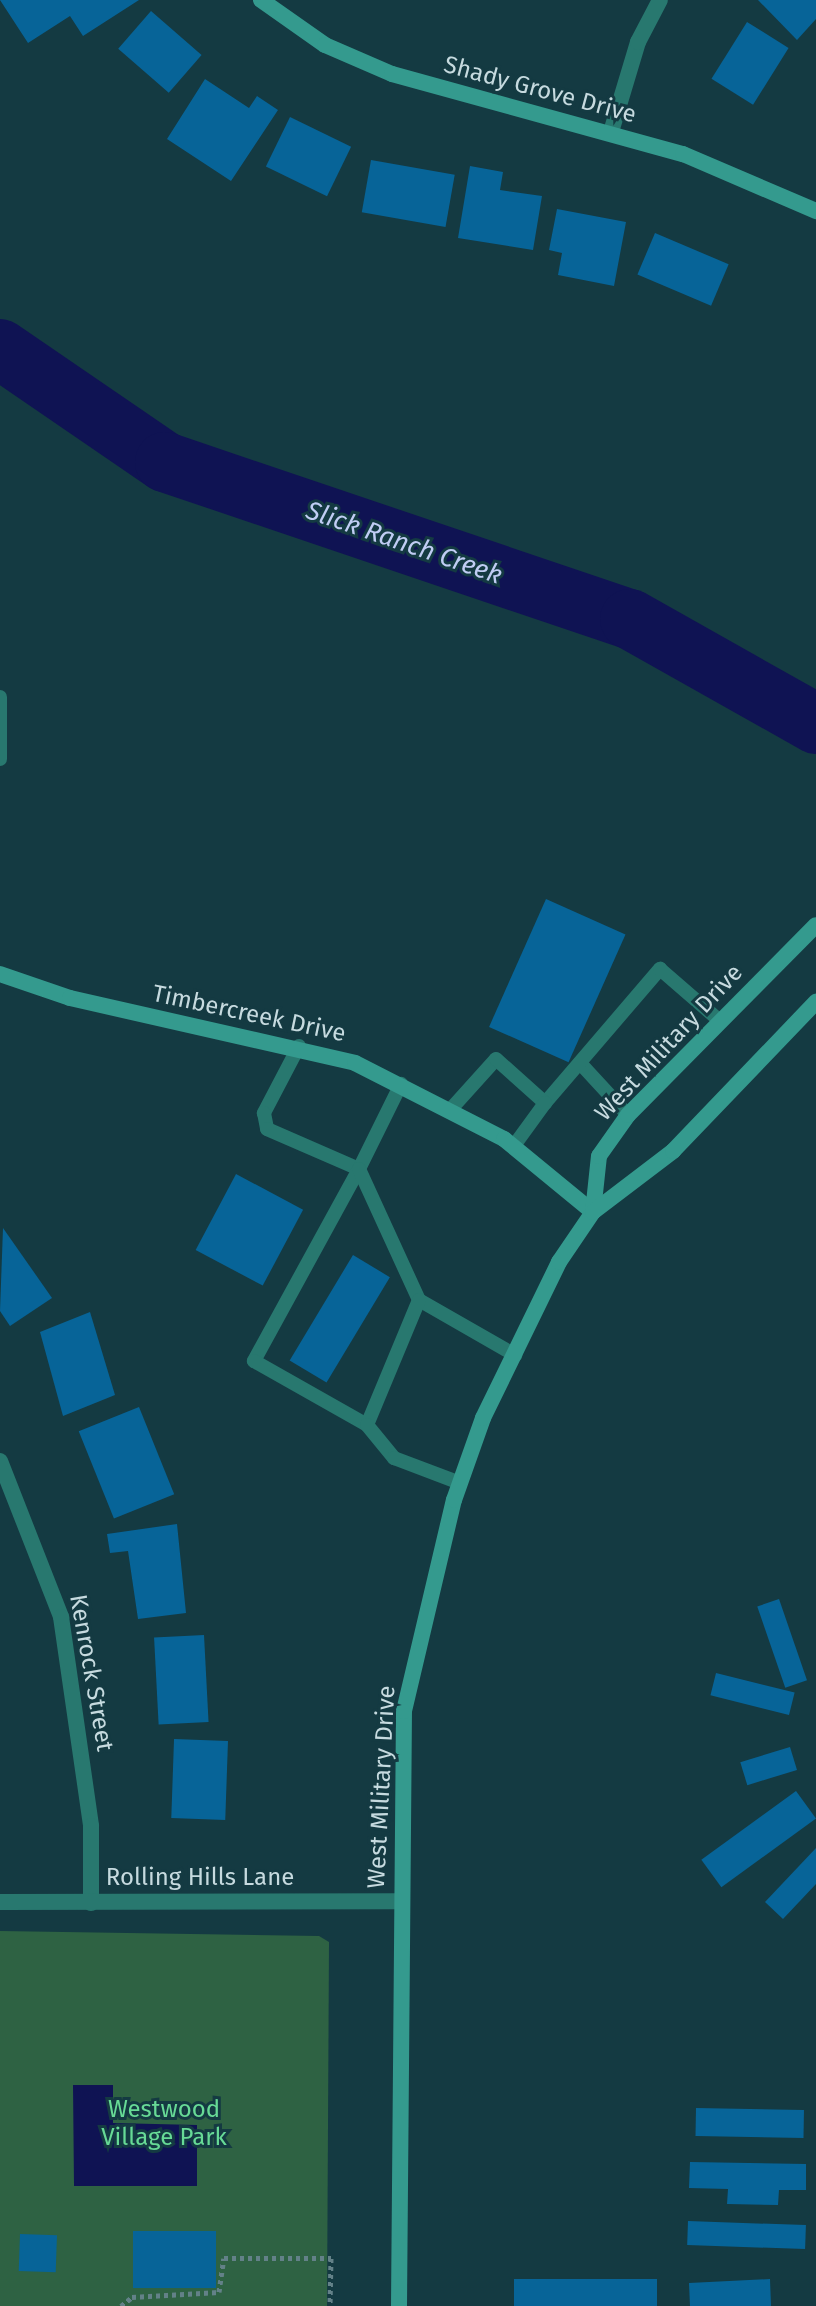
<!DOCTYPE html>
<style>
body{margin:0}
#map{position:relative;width:816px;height:2306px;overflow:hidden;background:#143a42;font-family:"Fira Sans",sans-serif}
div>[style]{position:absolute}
.green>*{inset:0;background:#2e6243}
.water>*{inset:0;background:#0f1353}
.river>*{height:60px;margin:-30px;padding:0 30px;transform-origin:30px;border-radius:30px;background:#0f1353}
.building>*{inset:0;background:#076498;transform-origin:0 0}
.path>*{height:5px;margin-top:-2.5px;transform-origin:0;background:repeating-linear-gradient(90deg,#638188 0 4px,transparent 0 8px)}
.lane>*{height:14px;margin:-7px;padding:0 7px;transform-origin:7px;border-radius:7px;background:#28786f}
.street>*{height:16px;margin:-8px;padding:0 8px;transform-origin:8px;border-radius:8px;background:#28786f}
.secondary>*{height:16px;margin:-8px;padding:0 8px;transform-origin:8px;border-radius:8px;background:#349a8e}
span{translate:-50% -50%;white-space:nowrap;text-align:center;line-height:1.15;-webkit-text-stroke:6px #143a42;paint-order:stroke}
.street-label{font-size:24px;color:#c6dadf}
.park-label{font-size:24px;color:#67da96}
.water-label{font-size:26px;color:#c0cdf4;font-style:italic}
</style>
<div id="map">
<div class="green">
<i style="clip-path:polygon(0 1931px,319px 1936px,329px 1942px,327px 2306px,0 2306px)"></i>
</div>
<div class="water">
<i style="clip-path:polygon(73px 2085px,113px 2085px,113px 2123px,197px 2125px,197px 2186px,74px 2186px)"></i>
</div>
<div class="river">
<i style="left:0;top:349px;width:200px;rotate:34.4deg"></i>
<i style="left:165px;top:462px;width:491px;rotate:18.7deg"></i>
<i style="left:630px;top:619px;width:214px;rotate:29.4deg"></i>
</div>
<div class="building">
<i style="clip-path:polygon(0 0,139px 0,83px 36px,70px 16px,28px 43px)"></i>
<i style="clip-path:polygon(758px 0,816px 0,816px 19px,797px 40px)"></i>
<i style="left:151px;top:11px;width:67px;height:50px;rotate:41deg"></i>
<i style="left:747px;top:22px;width:49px;height:67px;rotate:32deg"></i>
<i style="clip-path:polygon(205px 79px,249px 108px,257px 96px,278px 110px,231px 181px,167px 139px)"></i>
<i style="left:290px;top:117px;width:68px;height:55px;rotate:26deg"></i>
<i style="left:371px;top:160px;width:85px;height:53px;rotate:10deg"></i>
<i style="clip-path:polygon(470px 166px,503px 172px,500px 190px,542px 196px,533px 250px,458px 238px)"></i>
<i style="clip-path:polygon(557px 209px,626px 222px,614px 286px,558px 275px,562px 253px,549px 250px)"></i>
<i style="left:655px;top:233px;width:80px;height:45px;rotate:23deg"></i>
<i style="left:546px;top:899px;width:87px;height:140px;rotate:24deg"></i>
<i style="left:236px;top:1174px;width:76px;height:86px;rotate:28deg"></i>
<i style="clip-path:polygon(3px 1228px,52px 1298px,10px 1326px,0 1311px)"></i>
<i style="left:353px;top:1255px;width:43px;height:123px;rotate:31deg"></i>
<i style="clip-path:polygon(90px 1312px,115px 1395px,63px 1416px,40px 1332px)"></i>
<i style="left:139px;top:1407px;width:94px;height:65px;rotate:68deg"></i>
<i style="clip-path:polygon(177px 1524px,186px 1613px,138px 1619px,128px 1551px,110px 1553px,107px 1534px)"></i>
<i style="left:779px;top:1599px;width:86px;height:23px;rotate:71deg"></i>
<i style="left:204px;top:1635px;width:87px;height:50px;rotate:87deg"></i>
<i style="left:716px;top:1673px;width:81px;height:23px;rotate:14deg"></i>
<i style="left:228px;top:1741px;width:79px;height:54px;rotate:92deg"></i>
<i style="left:790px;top:1747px;width:24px;height:52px;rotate:73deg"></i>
<i style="left:796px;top:1791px;width:34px;height:117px;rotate:54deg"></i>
<i style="clip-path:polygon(816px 1848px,816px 1884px,783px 1919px,765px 1902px)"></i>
<i style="left:696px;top:2108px;width:108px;height:28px;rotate:1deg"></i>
<i style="clip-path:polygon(690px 2162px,806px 2164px,806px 2190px,779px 2190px,778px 2205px,727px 2204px,728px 2189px,689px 2188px)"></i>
<i style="left:688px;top:2221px;width:118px;height:24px;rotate:2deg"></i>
<i style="left:133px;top:2231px;width:83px;height:57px"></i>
<i style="left:20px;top:2234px;width:37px;height:37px;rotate:2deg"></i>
<i style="left:514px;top:2279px;width:143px;height:27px"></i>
<i style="clip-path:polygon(770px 2279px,771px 2306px,690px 2306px,689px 2283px)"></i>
</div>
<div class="path">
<i style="left:121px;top:2306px;width:14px;rotate:-39deg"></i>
<i style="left:132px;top:2297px;width:87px;rotate:-3.3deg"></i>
<i style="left:219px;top:2292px;width:34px;rotate:-82deg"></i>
<i style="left:224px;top:2258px;width:107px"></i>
<i style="left:331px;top:2258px;width:48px;rotate:91.2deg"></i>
</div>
<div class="lane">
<i style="left:0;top:697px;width:62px;rotate:90deg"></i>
<i style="left:299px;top:1046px;width:76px;rotate:117.6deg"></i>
<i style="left:264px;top:1113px;width:16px;rotate:79deg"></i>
<i style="left:267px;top:1129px;width:100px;rotate:23.5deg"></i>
<i style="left:359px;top:1169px;width:95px;rotate:-63.7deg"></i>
<i style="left:580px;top:1063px;width:71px;rotate:47.3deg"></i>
<i style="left:545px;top:1103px;width:177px;rotate:-49.4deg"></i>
<i style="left:660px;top:969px;width:79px;rotate:40.9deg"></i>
<i style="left:451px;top:1109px;width:67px;rotate:-48deg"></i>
<i style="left:496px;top:1059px;width:66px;rotate:41.9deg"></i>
<i style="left:545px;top:1103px;width:54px;rotate:126deg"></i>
<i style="left:359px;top:1169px;width:219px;rotate:118.7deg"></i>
<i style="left:254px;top:1361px;width:130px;rotate:29.5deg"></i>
<i style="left:359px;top:1169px;width:144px;rotate:65.4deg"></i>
<i style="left:419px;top:1300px;width:111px;rotate:29.8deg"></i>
<i style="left:419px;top:1300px;width:135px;rotate:112.6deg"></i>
<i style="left:367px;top:1425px;width:43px;rotate:50.7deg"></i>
<i style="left:394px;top:1458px;width:71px;rotate:20.7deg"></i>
</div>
<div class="street">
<i style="left:611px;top:132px;width:94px;rotate:-73.3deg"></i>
<i style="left:638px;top:42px;width:47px;rotate:-62.4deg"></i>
<i style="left:0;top:1461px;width:168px;rotate:68.6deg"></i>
<i style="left:61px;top:1617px;width:211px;rotate:81.8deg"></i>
<i style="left:91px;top:1826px;width:77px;rotate:90deg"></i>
<i style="left:0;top:1902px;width:400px;rotate:-0.1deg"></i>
</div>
<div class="secondary">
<i style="left:261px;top:0;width:78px;rotate:35.1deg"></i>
<i style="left:325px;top:45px;width:73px;rotate:23.4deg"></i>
<i style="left:392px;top:74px;width:302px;rotate:15.4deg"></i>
<i style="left:683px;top:154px;width:145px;rotate:23.2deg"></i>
<i style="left:0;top:974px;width:74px;rotate:18.9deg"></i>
<i style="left:70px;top:998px;width:292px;rotate:12.8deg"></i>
<i style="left:355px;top:1063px;width:167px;rotate:27deg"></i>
<i style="left:504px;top:1139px;width:115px;rotate:39.4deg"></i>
<i style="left:593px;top:1212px;width:56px;rotate:-83.9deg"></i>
<i style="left:599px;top:1156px;width:50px;rotate:-54.7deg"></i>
<i style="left:628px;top:1115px;width:267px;rotate:-45.3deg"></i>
<i style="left:399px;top:2306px;width:595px;rotate:-89.52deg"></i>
<i style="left:404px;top:1711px;width:217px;rotate:-76.7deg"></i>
<i style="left:454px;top:1500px;width:87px;rotate:-70.5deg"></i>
<i style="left:483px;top:1418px;width:174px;rotate:-64deg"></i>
<i style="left:559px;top:1262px;width:60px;rotate:-55.8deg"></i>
<i style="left:593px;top:1212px;width:101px;rotate:-37.3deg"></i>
<i style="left:673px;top:1151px;width:207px;rotate:-46.2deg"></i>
</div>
<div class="street-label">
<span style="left:540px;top:90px;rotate:15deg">Shady Grove Drive</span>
<span style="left:249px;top:1014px;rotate:12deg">Timbercreek Drive</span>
<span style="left:669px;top:1043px;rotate:-47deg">West Military Drive</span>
<span style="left:91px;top:1673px;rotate:80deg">Kenrock Street</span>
<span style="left:382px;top:1787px;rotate:-87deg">West Military Drive</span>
<span style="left:200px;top:1878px">Rolling Hills Lane</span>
</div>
<div class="park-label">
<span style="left:164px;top:2124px">Westwood<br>Village Park</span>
</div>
<div class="water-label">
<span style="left:404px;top:543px;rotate:19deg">Slick Ranch Creek</span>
</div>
</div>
